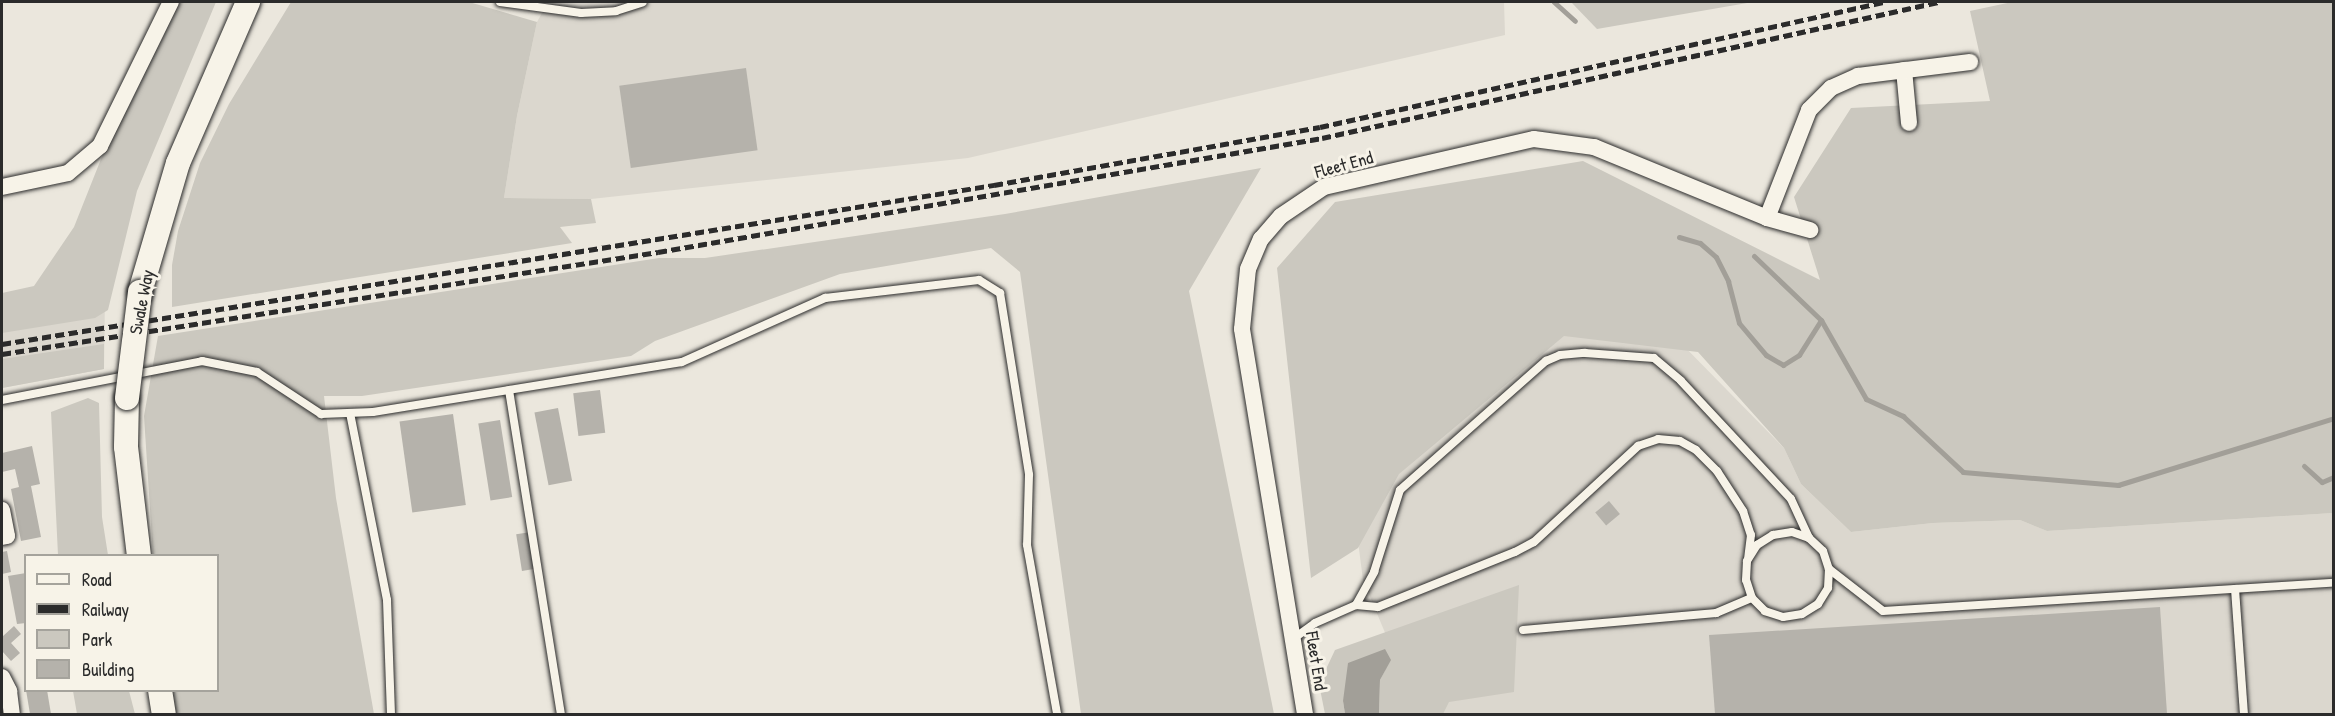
<!DOCTYPE html>
<style>
body{margin:0}
#map{position:relative;width:2335px;height:716px;overflow:hidden;background:#ebe7dd;font-family:"Patrick Hand",sans-serif}
div>[style]{position:absolute}
.built>*{inset:0;background:#dbd7ce}
.green>*{inset:0;background:#cbc8bf}
.water>*{inset:0;background:#a29f98}
.stream>*{height:5px;margin:-2.5px;padding:0 2.5px;transform-origin:2.5px;border-radius:2.5px;background:#a29f98}
.building>*{inset:0;background:#b5b2ab;transform-origin:0 0}
.roads{filter:drop-shadow(0 0 2px #2b2b2b) drop-shadow(0 0 2px #2b2b2b)}
.lane>*{height:8px;margin:-4px;padding:0 4px;transform-origin:4px;border-radius:4px;background:#f7f3e8}
.street>*{height:16px;margin:-8px;padding:0 8px;transform-origin:8px;border-radius:8px;background:#f7f3e8}
.secondary>*{height:24px;margin:-12px;padding:0 12px;transform-origin:12px;border-radius:12px;background:#f7f3e8}
.rail>*{height:4.5px;margin-top:-2.25px;transform-origin:0;background:repeating-linear-gradient(90deg,#2b2b2b 0 9px,transparent 0 13.5px)}
.bridges{filter:drop-shadow(0 0 2px #2b2b2b) drop-shadow(0 0 2px #2b2b2b)}
.secondary-bridge>*{height:24px;margin:-12px;padding:0 12px;transform-origin:12px;border-radius:12px;background:#f7f3e8}
span{translate:-50% -50%;white-space:nowrap;text-align:center;line-height:1.15;-webkit-text-stroke:6px #f7f3e8;paint-order:stroke}
.street-label{font-size:18px;color:#2b2b2b}
.frame{position:absolute;inset:0;border:3px solid #2b2b2b;pointer-events:none}
.legend{position:absolute;left:24px;top:554px;width:195px;height:138px;box-sizing:border-box;background:#f7f3e8;border:2px solid #a5a39c;margin:0;padding:8px 10px;list-style:none;font-size:18px;color:#2b2b2b}
.legend li{display:flex;align-items:center;gap:12px;height:30px}
.legend b{width:30px;border:2px solid #a5a39c}
</style>
<div id="map">
<div class="built">
<i style="clip-path:polygon(548px 2px,1504px 2px,1505px 35px,968px 158px,591px 199px,504px 198px,517px 116px,537px 22px)"></i>
<i style="clip-path:polygon(1353px 236px,1674px 336px,1784px 448px,1801px 484px,1851px 532px,1933px 523px,2020px 520px,2047px 531px,2333px 513px,2333px 714px,1419px 714px,1363px 580px,1337px 380px)"></i>
<i style="clip-path:polygon(105px 295px,104px 369px,2px 388px,2px 308px)"></i>
</div>
<div class="green">
<i style="clip-path:polygon(176px 2px,216px 2px,137px 191px,108px 310px,95px 318px,2px 333px,2px 293px,34px 286px,74px 227px,101px 159px)"></i>
<i style="clip-path:polygon(291px 2px,469px 2px,537px 22px,517px 116px,504px 198px,591px 199px,596px 223px,560px 227px,572px 243px,172px 307px,172px 265px,178px 231px,200px 163px,229px 104px)"></i>
<i style="clip-path:polygon(1571px 2px,1753px 2px,1597px 29px)"></i>
<i style="clip-path:polygon(2012px 2px,2333px 2px,2333px 513px,2047px 531px,2020px 520px,1933px 523px,1851px 532px,1801px 484px,1784px 448px,1698px 352px,1564px 336px,1399px 474px,1358px 548px,1311px 578px,1277px 268px,1335px 202px,1583px 161px,1820px 280px,1794px 197px,1851px 108px,1990px 101px,1970px 11px)"></i>
<i style="clip-path:polygon(1261px 168px,1189px 291px,1274px 714px,1081px 714px,1020px 272px,991px 248px,840px 274px,655px 341px,631px 356px,362px 396px,324px 396px,336px 498px,374px 714px,174px 714px,170px 691px,218px 690px,218px 556px,153px 556px,144px 416px,158px 336px,659px 258px,705px 258px,1005px 214px)"></i>
<i style="clip-path:polygon(104px 344px,104px 369px,2px 388px,2px 359px)"></i>
<i style="clip-path:polygon(88px 398px,99px 403px,102px 517px,108px 555px,58px 555px,51px 412px)"></i>
<i style="clip-path:polygon(1519px 585px,1514px 692px,1449px 702px,1443px 714px,1379px 714px,1380px 680px,1390px 660px,1343px 701px,1345px 714px,1325px 714px,1319px 684px,1335px 650px)"></i>
<i style="clip-path:polygon(73px 691px,129px 691px,135px 714px,77px 714px)"></i>
</div>
<div class="water">
<i style="clip-path:polygon(1385px 649px,1391px 660px,1380px 680px,1379px 714px,1345px 714px,1343px 701px,1348px 663px)"></i>
</div>
<div class="stream">
<i style="left:1554px;top:2px;width:28px;rotate:42deg"></i>
<i style="left:1679px;top:237px;width:22px;rotate:16deg"></i>
<i style="left:1700px;top:243px;width:21px;rotate:41deg"></i>
<i style="left:1716px;top:257px;width:27px;rotate:63deg"></i>
<i style="left:1728px;top:281px;width:43px;rotate:75.3deg"></i>
<i style="left:1739px;top:323px;width:42px;rotate:49.8deg"></i>
<i style="left:1766px;top:355px;width:20px;rotate:30deg"></i>
<i style="left:1783px;top:365px;width:19px;rotate:-32deg"></i>
<i style="left:1799px;top:355px;width:41px;rotate:-57.8deg"></i>
<i style="left:1754px;top:256px;width:93px;rotate:43.7deg"></i>
<i style="left:1821px;top:320px;width:91px;rotate:60.3deg"></i>
<i style="left:1866px;top:399px;width:41px;rotate:24.7deg"></i>
<i style="left:1903px;top:416px;width:82px;rotate:43deg"></i>
<i style="left:1963px;top:472px;width:156px;rotate:4.8deg"></i>
<i style="left:2118px;top:485px;width:226px;rotate:-17.2deg"></i>
<i style="left:2304px;top:466px;width:24px;rotate:42deg"></i>
<i style="left:2322px;top:482px;width:13px;rotate:-23deg"></i>
</div>
<div class="building">
<i style="left:746px;top:68px;width:83px;height:128px;rotate:82deg"></i>
<i style="left:600px;top:390px;width:43px;height:27px;rotate:83deg"></i>
<i style="left:558px;top:408px;width:74px;height:24px;rotate:79deg"></i>
<i style="left:453px;top:414px;width:92px;height:54px;rotate:82deg"></i>
<i style="left:500px;top:420px;width:78px;height:22px;rotate:81deg"></i>
<i style="clip-path:polygon(32px 446px,40px 484px,31px 486px,41px 537px,21px 541px,11px 489px,19px 487px,15px 469px,2px 472px,2px 453px)"></i>
<i style="left:1609px;top:501px;width:17px;height:18px;rotate:50deg"></i>
<i style="left:531px;top:532px;width:37px;height:15px;rotate:81deg"></i>
<i style="clip-path:polygon(7px 551px,11px 572px,2px 574px,2px 552px)"></i>
<i style="clip-path:polygon(26px 573px,26px 623px,17px 624px,8px 576px)"></i>
<i style="clip-path:polygon(2160px 607px,2167px 714px,1715px 714px,1709px 635px)"></i>
<i style="clip-path:polygon(14px 626px,21px 634px,11px 643px,20px 653px,11px 661px,2px 651px,2px 637px)"></i>
<i style="clip-path:polygon(26px 690px,47px 690px,51px 714px,30px 714px)"></i>
</div>
<div class="roads">
<div class="lane">
<i style="left:500px;top:2px;width:82px;rotate:7.7deg"></i>
<i style="left:581px;top:13px;width:35px;rotate:-3deg"></i>
<i style="left:616px;top:11px;width:28px;rotate:-18deg"></i>
<i style="left:509px;top:390px;width:328px;rotate:80.9deg"></i>
<i style="left:2px;top:400px;width:204px;rotate:-11deg"></i>
<i style="left:202px;top:361px;width:56px;rotate:11.3deg"></i>
<i style="left:257px;top:372px;width:77px;rotate:33.3deg"></i>
<i style="left:321px;top:414px;width:52px;rotate:-2.2deg"></i>
<i style="left:373px;top:412px;width:313px;rotate:-9.2deg"></i>
<i style="left:682px;top:362px;width:157px;rotate:-24.1deg"></i>
<i style="left:825px;top:298px;width:155px;rotate:-6.7deg"></i>
<i style="left:979px;top:280px;width:25px;rotate:32deg"></i>
<i style="left:1000px;top:293px;width:184px;rotate:80.9deg"></i>
<i style="left:1029px;top:475px;width:70px;rotate:91.6deg"></i>
<i style="left:1027px;top:545px;width:172px;rotate:79.9deg"></i>
<i style="left:350px;top:413px;width:191px;rotate:78.8deg"></i>
<i style="left:387px;top:600px;width:114px;rotate:88deg"></i>
<i style="left:1829px;top:569px;width:68px;rotate:37.9deg"></i>
<i style="left:1883px;top:611px;width:452px;rotate:-3.6deg"></i>
<i style="left:2235px;top:589px;width:125px;rotate:85.9deg"></i>
<i style="left:1356px;top:605px;width:38px;rotate:-61deg"></i>
<i style="left:1374px;top:572px;width:86px;rotate:-72.4deg"></i>
<i style="left:1400px;top:490px;width:195px;rotate:-41.5deg"></i>
<i style="left:1546px;top:361px;width:15px;rotate:-23deg"></i>
<i style="left:1560px;top:355px;width:25px;rotate:-5deg"></i>
<i style="left:1585px;top:353px;width:69px;rotate:4.1deg"></i>
<i style="left:1654px;top:358px;width:35px;rotate:40deg"></i>
<i style="left:1681px;top:381px;width:161px;rotate:47deg"></i>
<i style="left:1791px;top:499px;width:43px;rotate:65.2deg"></i>
<i style="left:1809px;top:538px;width:19px;rotate:43deg"></i>
<i style="left:1823px;top:551px;width:19px;rotate:72deg"></i>
<i style="left:1829px;top:569px;width:19px;rotate:93deg"></i>
<i style="left:1828px;top:588px;width:19px;rotate:122deg"></i>
<i style="left:1818px;top:604px;width:19px;rotate:148deg"></i>
<i style="left:1802px;top:614px;width:19px;rotate:171deg"></i>
<i style="left:1783px;top:617px;width:19px;rotate:-162deg"></i>
<i style="left:1765px;top:611px;width:18px;rotate:-135deg"></i>
<i style="left:1752px;top:598px;width:19px;rotate:-108deg"></i>
<i style="left:1746px;top:580px;width:19px;rotate:-87deg"></i>
<i style="left:1747px;top:561px;width:19px;rotate:-58deg"></i>
<i style="left:1757px;top:545px;width:19px;rotate:-32deg"></i>
<i style="left:1773px;top:535px;width:19px;rotate:-9deg"></i>
<i style="left:1792px;top:532px;width:18px;rotate:19deg"></i>
<i style="left:1523px;top:630px;width:194px;rotate:-5deg"></i>
<i style="left:1716px;top:613px;width:39px;rotate:-23deg"></i>
<i style="left:1293px;top:639px;width:27px;rotate:-36deg"></i>
<i style="left:1315px;top:623px;width:45px;rotate:-23.7deg"></i>
<i style="left:1356px;top:605px;width:22px;rotate:5deg"></i>
<i style="left:1378px;top:607px;width:148px;rotate:-21.9deg"></i>
<i style="left:1515px;top:552px;width:21px;rotate:-28deg"></i>
<i style="left:1534px;top:542px;width:142px;rotate:-42.7deg"></i>
<i style="left:1638px;top:446px;width:21px;rotate:-19deg"></i>
<i style="left:1658px;top:439px;width:22px;rotate:5deg"></i>
<i style="left:1680px;top:441px;width:18px;rotate:29deg"></i>
<i style="left:1696px;top:450px;width:30px;rotate:45deg"></i>
<i style="left:1717px;top:471px;width:48px;rotate:57deg"></i>
<i style="left:1743px;top:511px;width:25px;rotate:72deg"></i>
<i style="left:1751px;top:535px;width:23px;rotate:97deg"></i>
</div>
<div class="street">
<i style="left:1904px;top:70px;width:53px;rotate:84.6deg"></i>
<i style="left:2px;top:187px;width:67px;rotate:-12deg"></i>
<i style="left:68px;top:173px;width:42px;rotate:-40.2deg"></i>
<i style="left:100px;top:146px;width:161px;rotate:-63.8deg"></i>
<i style="left:1767px;top:218px;width:116px;rotate:-68.7deg"></i>
<i style="left:1809px;top:110px;width:31px;rotate:-45deg"></i>
<i style="left:1831px;top:88px;width:30px;rotate:-24deg"></i>
<i style="left:1858px;top:76px;width:113px;rotate:-7.1deg"></i>
<i style="left:2px;top:510px;width:26px;rotate:79deg"></i>
<i style="left:7px;top:536px;width:5px;rotate:169deg"></i>
<i style="left:2px;top:677px;width:16px;rotate:63deg"></i>
<i style="left:9px;top:691px;width:23px;rotate:83deg"></i>
<i style="left:1305px;top:714px;width:390px;rotate:-99.3deg"></i>
<i style="left:1242px;top:329px;width:60px;rotate:-84.3deg"></i>
<i style="left:1248px;top:269px;width:33px;rotate:-67deg"></i>
<i style="left:1261px;top:239px;width:30px;rotate:-49deg"></i>
<i style="left:1281px;top:216px;width:52px;rotate:-34deg"></i>
<i style="left:1324px;top:187px;width:215px;rotate:-12.9deg"></i>
<i style="left:1534px;top:139px;width:61px;rotate:7.6deg"></i>
<i style="left:1594px;top:147px;width:187px;rotate:22.3deg"></i>
<i style="left:1767px;top:218px;width:45px;rotate:15.6deg"></i>
</div>
<div class="secondary">
<i style="left:140px;top:292px;width:134px;rotate:-73.6deg"></i>
<i style="left:178px;top:163px;width:176px;rotate:-66.5deg"></i>
<i style="left:127px;top:398px;width:49px;rotate:91.2deg"></i>
<i style="left:126px;top:447px;width:110px;rotate:83.2deg"></i>
<i style="left:160px;top:690px;width:24px;rotate:81deg"></i>
</div>
</div>
<div class="rail">
<i style="left:2px;top:344px;width:1005px;rotate:-9.11deg"></i>
<i style="left:994px;top:185px;width:331px;rotate:-10.1deg"></i>
<i style="left:1320px;top:127px;width:578px;rotate:-12.5deg"></i>
<i style="left:2px;top:354px;width:664px;rotate:-8.84deg"></i>
<i style="left:658px;top:252px;width:674px;rotate:-9.74deg"></i>
<i style="left:1322px;top:138px;width:631px;rotate:-12.45deg"></i>
</div>
<div class="bridges">
<div class="secondary-bridge">
<i style="left:127px;top:398px;width:107px;rotate:-83deg"></i>
</div>
</div>
<div class="street-label">
<span style="left:1344px;top:165px;rotate:-15deg">Fleet End</span>
<span style="left:142px;top:302px;rotate:-79deg">Swale Way</span>
<span style="left:1316px;top:661px;rotate:81deg">Fleet End</span>
</div>
<div class="frame"></div>
<ul class="legend">
<li><b style="height:8px;background:#f7f3e8"></b>Road</li>
<li><b style="height:8px;background:#2b2b2b"></b>Railway</li>
<li><b style="height:16px;background:#cbc8bf"></b>Park</li>
<li><b style="height:16px;background:#b5b2ab"></b>Building</li>
</ul>
</div>
